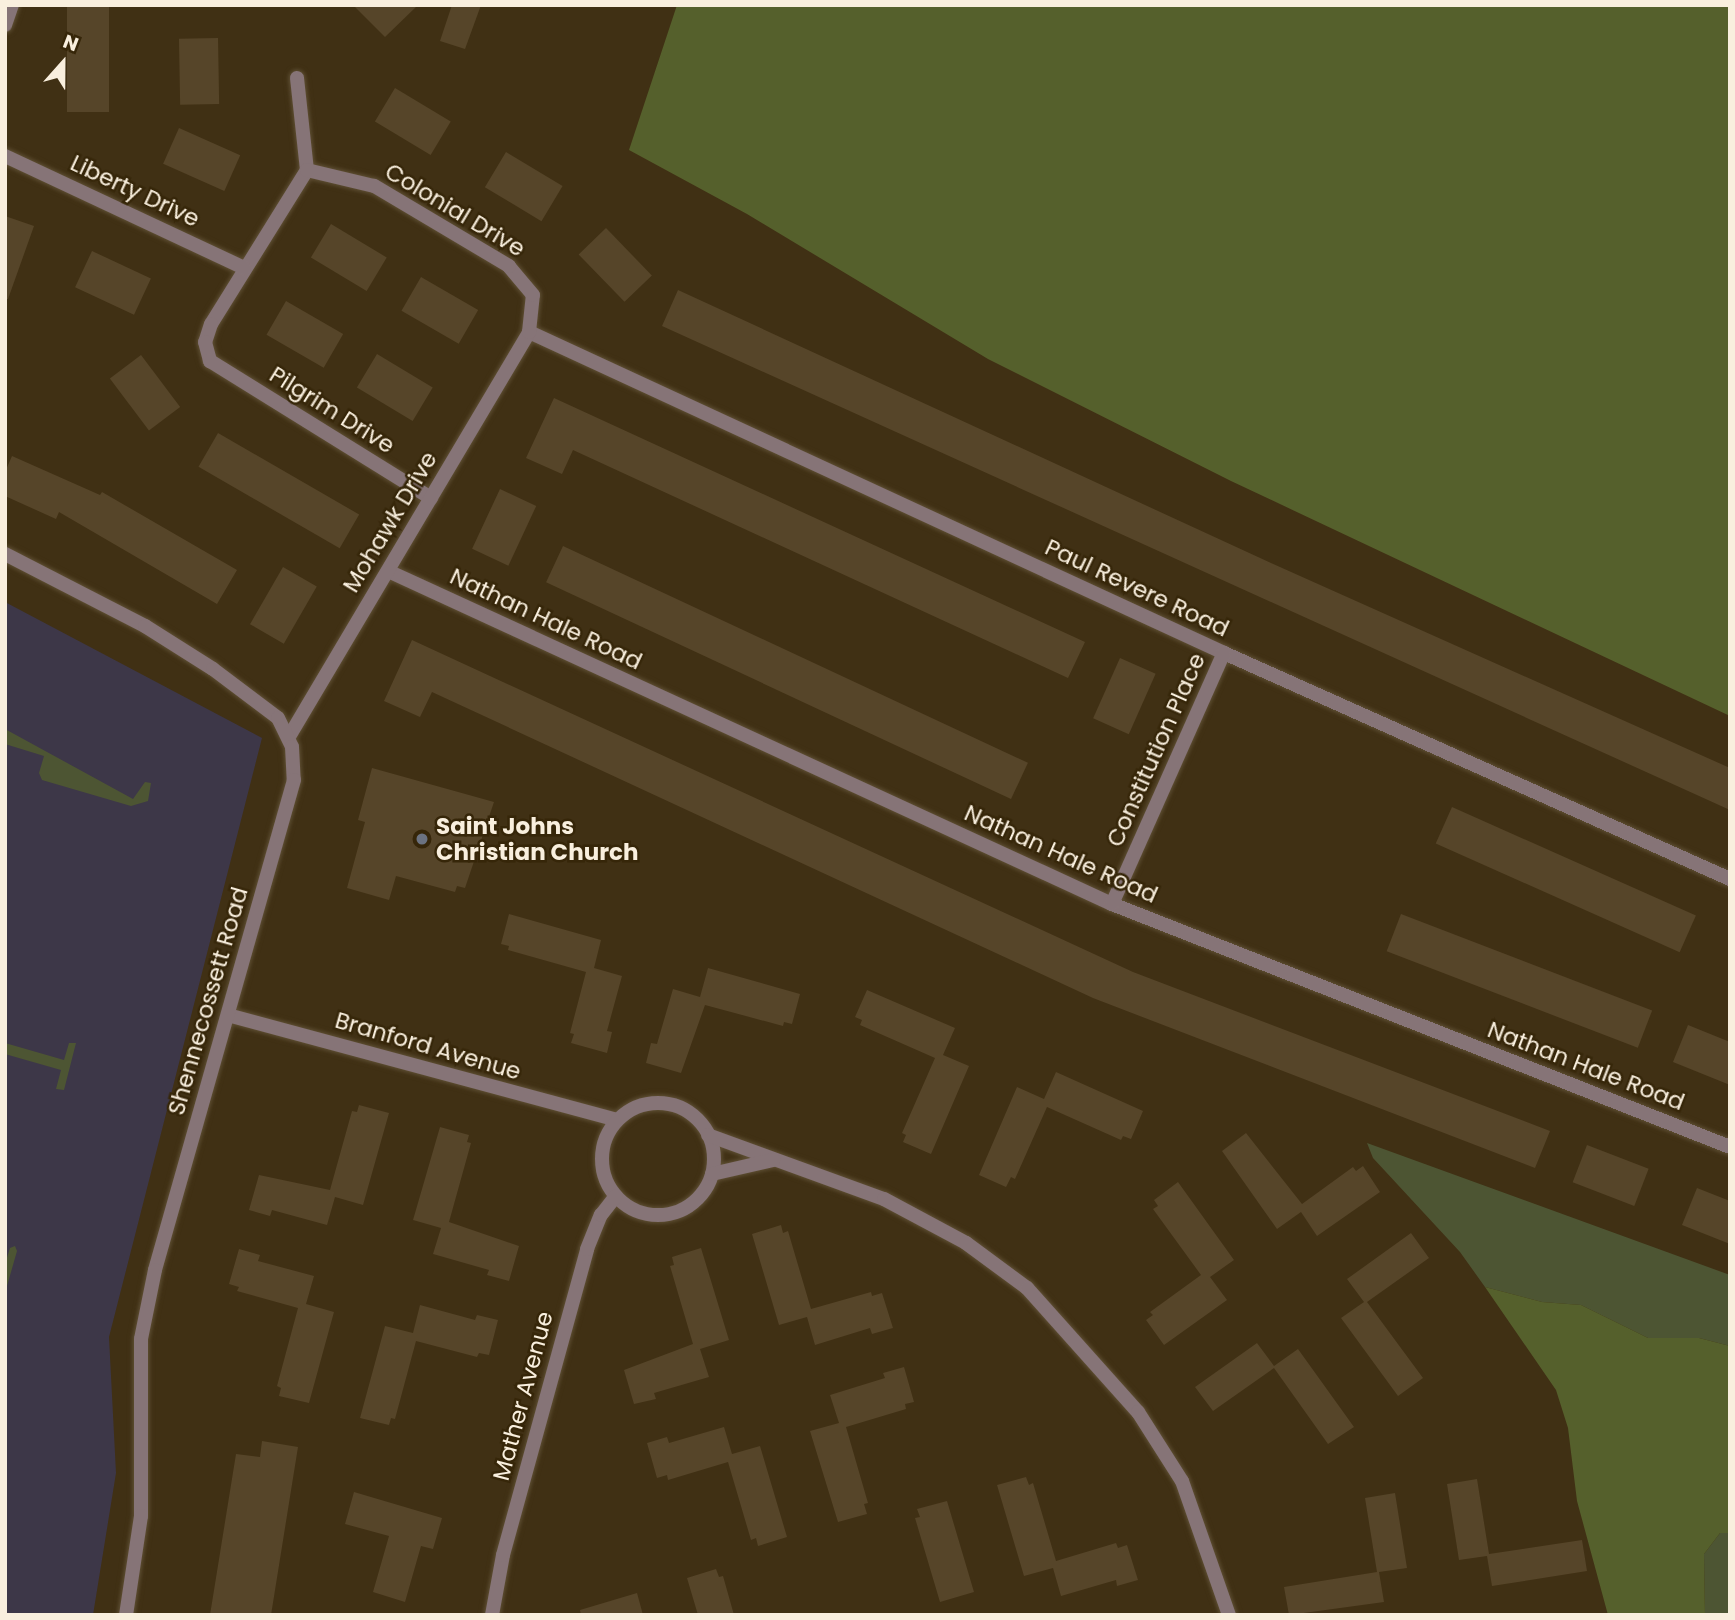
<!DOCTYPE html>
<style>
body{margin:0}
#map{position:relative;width:1735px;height:1620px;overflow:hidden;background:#403014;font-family:Poppins,sans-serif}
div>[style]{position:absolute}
.industrial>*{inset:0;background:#3d3748}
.green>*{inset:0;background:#4d5533}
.forest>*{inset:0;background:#55602c}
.building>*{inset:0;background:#564529;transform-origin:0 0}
.roads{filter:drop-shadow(0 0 2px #5e4f34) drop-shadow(0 0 2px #5e4f34)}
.minor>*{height:14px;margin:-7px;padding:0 7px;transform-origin:7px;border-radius:7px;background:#867477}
.minor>.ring{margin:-7px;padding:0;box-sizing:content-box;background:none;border:14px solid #867477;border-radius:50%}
.tertiary>*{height:14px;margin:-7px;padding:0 7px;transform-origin:7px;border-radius:7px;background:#867477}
.dots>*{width:19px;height:19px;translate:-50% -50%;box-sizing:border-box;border:4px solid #362609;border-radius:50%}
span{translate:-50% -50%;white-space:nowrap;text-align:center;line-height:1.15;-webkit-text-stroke:5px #362609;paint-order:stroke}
.street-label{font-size:23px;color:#f9efde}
.poi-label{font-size:23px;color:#f9efde;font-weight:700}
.left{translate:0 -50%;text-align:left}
.frame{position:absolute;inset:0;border:7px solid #f9efde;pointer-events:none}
.north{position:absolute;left:28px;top:28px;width:70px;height:70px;-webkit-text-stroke:5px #362609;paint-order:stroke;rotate:21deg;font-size:19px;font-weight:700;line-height:28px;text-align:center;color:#f9efde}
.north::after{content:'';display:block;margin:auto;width:24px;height:32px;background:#f9efde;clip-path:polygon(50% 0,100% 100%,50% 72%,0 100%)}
</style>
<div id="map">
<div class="industrial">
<i style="clip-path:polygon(5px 602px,262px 738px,109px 1337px,116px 1473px,93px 1615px,5px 1615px)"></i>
</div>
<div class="green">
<i style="clip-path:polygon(5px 729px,133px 799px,145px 782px,151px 783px,148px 801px,131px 806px,42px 780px,39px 773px,44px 756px,5px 744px)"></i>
<i style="clip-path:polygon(5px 1043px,64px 1060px,69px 1043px,76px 1043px,64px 1090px,56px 1089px,61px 1070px,5px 1054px)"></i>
<i style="clip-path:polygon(1367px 1143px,1730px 1275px,1730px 1346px,1699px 1338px,1648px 1338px,1581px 1305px,1542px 1302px,1485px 1287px,1460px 1252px,1373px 1158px)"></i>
<i style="clip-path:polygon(15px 1246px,17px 1251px,5px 1293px,5px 1264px,10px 1248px)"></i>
<i style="clip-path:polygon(1720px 1533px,1730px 1533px,1730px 1615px,1705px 1615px,1704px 1554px)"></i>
</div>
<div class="forest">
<i style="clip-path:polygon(677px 5px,1730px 5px,1730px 716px,1231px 481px,988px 359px,747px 214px,629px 150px)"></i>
<i style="clip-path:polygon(1485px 1287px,1542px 1302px,1581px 1305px,1648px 1338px,1699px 1338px,1730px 1346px,1730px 1533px,1720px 1533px,1704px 1554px,1705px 1615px,1608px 1615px,1577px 1501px,1568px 1428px,1556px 1390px)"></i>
</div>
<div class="building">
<i style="left:67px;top:5px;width:42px;height:107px"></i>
<i style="clip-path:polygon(353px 5px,418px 5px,385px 37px)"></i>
<i style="clip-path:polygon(452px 5px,481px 5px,465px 49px,440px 41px)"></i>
<i style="left:218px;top:38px;width:66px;height:39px;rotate:89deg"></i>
<i style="left:395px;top:88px;width:65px;height:39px;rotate:31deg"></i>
<i style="left:179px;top:128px;width:67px;height:39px;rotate:24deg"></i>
<i style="left:506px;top:152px;width:66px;height:41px;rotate:31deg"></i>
<i style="clip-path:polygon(5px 216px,34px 226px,8px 299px,5px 299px)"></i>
<i style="left:331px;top:224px;width:65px;height:39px;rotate:31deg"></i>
<i style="left:606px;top:228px;width:66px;height:38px;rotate:46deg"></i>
<i style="left:92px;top:251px;width:65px;height:40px;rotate:25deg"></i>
<i style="left:421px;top:277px;width:66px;height:39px;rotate:30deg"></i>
<i style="clip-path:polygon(678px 290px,1271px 563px,1730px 768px,1730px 810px,662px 326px)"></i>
<i style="left:286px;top:301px;width:66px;height:39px;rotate:30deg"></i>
<i style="left:377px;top:354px;width:65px;height:39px;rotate:31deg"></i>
<i style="left:141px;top:355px;width:65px;height:39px;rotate:53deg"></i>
<i style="clip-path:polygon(554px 398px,1085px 642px,1068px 678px,573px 450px,562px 474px,526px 458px)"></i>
<i style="left:218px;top:433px;width:163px;height:39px;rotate:30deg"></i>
<i style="clip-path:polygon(12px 456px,100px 495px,102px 492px,237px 570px,217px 604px,59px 512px,56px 519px,5px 496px,5px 472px)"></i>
<i style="left:500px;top:489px;width:40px;height:66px;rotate:25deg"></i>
<i style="left:563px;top:546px;width:513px;height:40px;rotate:25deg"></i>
<i style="left:283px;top:567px;width:39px;height:66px;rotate:30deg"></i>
<i style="clip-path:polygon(412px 640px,1133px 972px,1550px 1131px,1535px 1168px,1093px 998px,432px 692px,420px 717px,384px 701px)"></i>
<i style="left:1120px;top:658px;width:39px;height:66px;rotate:24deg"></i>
<i style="clip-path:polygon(372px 768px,494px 802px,465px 888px,457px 886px,455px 892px,396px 876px,389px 900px,347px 888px,365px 822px,358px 820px)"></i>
<i style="left:1452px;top:807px;width:267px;height:40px;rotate:24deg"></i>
<i style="clip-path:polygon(509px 914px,601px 940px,594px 968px,622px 976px,607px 1031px,612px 1032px,607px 1053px,571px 1043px,574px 1034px,570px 1033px,586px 972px,508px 950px,509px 946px,501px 944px)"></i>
<i style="left:1401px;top:914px;width:269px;height:40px;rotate:21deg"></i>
<i style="clip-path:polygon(708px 968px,800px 994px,792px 1024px,784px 1022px,783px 1026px,705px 1005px,681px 1073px,646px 1063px,651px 1043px,657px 1044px,673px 989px,700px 997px)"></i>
<i style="clip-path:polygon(867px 990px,955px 1028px,943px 1055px,969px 1066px,931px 1154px,903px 1142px,906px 1135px,902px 1133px,935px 1058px,860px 1025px,862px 1020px,855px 1017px)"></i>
<i style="clip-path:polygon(1688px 1025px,1730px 1042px,1730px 1085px,1673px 1062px)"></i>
<i style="clip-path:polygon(1056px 1072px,1143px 1111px,1131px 1139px,1123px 1136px,1121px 1140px,1047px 1107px,1015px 1179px,1011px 1177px,1006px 1187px,979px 1175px,1017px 1087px,1044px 1099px)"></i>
<i style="clip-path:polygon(359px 1105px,389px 1113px,363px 1205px,335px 1197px,327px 1225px,272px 1210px,270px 1216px,249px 1210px,259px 1175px,330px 1190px,352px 1111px,357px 1112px)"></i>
<i style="clip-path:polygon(440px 1127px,469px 1135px,467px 1142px,471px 1143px,449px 1222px,519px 1246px,509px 1281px,487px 1275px,489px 1270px,433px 1254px,441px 1228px,413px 1220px)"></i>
<i style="clip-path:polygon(1246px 1133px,1302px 1204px,1353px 1167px,1356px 1171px,1363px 1166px,1380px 1192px,1317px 1236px,1301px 1212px,1277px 1229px,1222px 1151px)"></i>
<i style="left:1587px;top:1145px;width:66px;height:40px;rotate:21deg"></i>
<i style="clip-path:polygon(1178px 1182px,1234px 1260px,1210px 1277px,1227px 1300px,1164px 1345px,1146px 1320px,1153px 1315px,1150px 1312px,1201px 1275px,1153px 1209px,1158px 1206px,1154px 1200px)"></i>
<i style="clip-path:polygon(1697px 1188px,1730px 1201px,1730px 1244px,1682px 1225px)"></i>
<i style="clip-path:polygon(781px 1225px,783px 1233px,788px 1231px,811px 1309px,871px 1292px,872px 1296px,882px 1293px,893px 1328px,872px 1334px,870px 1328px,815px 1345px,807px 1317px,779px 1325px,752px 1234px)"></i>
<i style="clip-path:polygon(1411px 1233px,1429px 1258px,1367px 1302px,1423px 1378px,1398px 1396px,1341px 1318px,1364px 1302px,1347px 1279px)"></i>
<i style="clip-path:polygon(701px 1248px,729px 1340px,700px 1349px,709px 1377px,654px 1393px,656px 1399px,634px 1404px,624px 1370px,693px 1344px,670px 1266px,674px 1265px,672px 1257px)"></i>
<i style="clip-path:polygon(239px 1249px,260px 1255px,258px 1261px,314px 1276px,306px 1304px,334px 1312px,309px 1403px,279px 1396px,281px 1388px,277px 1386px,298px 1308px,237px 1291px,239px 1287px,229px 1284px)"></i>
<i style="clip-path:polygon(420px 1305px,475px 1320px,477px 1315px,498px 1320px,489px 1355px,479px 1353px,477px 1357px,416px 1341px,395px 1419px,391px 1418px,389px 1425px,360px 1418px,385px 1326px,413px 1333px)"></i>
<i style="clip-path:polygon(1257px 1343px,1274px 1366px,1298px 1349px,1354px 1427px,1328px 1444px,1274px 1368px,1213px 1411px,1195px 1387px)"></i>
<i style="clip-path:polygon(904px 1367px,914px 1402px,905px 1404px,906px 1409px,846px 1427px,868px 1503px,864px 1504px,867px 1514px,838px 1522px,810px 1431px,839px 1423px,830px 1395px,885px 1378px,883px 1373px)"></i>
<i style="clip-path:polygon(724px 1427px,732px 1454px,760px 1446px,787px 1537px,758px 1546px,756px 1538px,751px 1540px,728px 1462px,668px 1480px,667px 1475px,657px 1478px,647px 1443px,667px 1437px,669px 1443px)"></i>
<i style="clip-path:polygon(262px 1441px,298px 1447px,271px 1615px,210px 1615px,236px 1454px,260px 1457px)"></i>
<i style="clip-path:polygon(1026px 1477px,1029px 1485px,1033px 1483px,1056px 1561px,1116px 1543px,1118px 1548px,1127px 1545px,1138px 1580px,1117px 1586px,1116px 1580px,1061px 1596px,1053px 1568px,1024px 1576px,997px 1485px)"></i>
<i style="clip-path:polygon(1477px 1479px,1489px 1554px,1582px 1540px,1587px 1571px,1492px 1586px,1487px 1556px,1459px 1560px,1447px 1484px)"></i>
<i style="clip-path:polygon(354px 1492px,442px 1518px,433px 1549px,421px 1546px,405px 1602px,373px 1592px,389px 1536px,345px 1524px)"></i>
<i style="clip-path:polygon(1395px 1493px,1407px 1568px,1379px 1572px,1384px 1602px,1289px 1615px,1284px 1587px,1377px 1572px,1365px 1498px)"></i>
<i style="clip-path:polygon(947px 1501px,974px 1592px,940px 1602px,915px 1518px,920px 1517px,917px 1509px)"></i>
<i style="clip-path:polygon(716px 1569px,719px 1577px,723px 1576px,734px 1615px,698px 1615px,687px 1578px)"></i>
<i style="clip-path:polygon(637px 1593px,643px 1615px,581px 1615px,580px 1610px)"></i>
</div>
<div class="roads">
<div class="minor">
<i style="left:297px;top:78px;width:93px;rotate:83.8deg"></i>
<i style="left:307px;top:170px;width:181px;rotate:121.9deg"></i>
<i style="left:211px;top:324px;width:19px;rotate:108deg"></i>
<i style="left:205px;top:342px;width:20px;rotate:75deg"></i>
<i style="left:210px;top:361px;width:260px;rotate:31.8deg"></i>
<i style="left:5px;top:156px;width:264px;rotate:25.1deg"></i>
<i style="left:529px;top:332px;width:766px;rotate:24.79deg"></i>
<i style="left:1224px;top:653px;width:554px;rotate:24.07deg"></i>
<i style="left:388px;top:571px;width:797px;rotate:24.7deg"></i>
<i style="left:1112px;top:904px;width:664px;rotate:21.46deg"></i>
<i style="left:290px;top:735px;width:469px;rotate:-59.3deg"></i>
<i style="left:529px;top:332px;width:37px;rotate:-84deg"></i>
<i style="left:533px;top:295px;width:38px;rotate:-130deg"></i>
<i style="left:509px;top:266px;width:157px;rotate:-149.3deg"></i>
<i style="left:374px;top:186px;width:69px;rotate:-166.6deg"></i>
<i style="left:1112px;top:904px;width:275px;rotate:-66deg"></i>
<i style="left:228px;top:1015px;width:402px;rotate:15.1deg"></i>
<i class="ring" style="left:602px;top:1103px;width:98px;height:98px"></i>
<i style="left:708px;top:1135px;width:187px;rotate:20deg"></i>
<i style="left:884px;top:1199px;width:93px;rotate:28.2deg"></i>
<i style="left:966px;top:1243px;width:76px;rotate:36.4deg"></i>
<i style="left:1027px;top:1288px;width:166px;rotate:48.2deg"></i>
<i style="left:1138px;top:1412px;width:82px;rotate:57.5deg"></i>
<i style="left:1182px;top:1481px;width:142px;rotate:70.7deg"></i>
<i style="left:712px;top:1174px;width:63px;rotate:-12.9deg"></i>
<i style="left:492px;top:1615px;width:61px;rotate:-79.6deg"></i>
<i style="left:503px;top:1555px;width:317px;rotate:-74.6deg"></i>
<i style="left:587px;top:1249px;width:37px;rotate:-68deg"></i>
<i style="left:601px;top:1215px;width:24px;rotate:-52deg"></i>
</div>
<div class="tertiary">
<i style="left:5px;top:25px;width:21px;rotate:-71deg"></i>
<i style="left:5px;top:554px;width:157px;rotate:27.2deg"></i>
<i style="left:145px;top:626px;width:80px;rotate:32.3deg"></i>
<i style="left:213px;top:669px;width:81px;rotate:37deg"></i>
<i style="left:278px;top:718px;width:32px;rotate:64deg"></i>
<i style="left:292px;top:747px;width:33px;rotate:87deg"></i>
<i style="left:294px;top:780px;width:509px;rotate:105.84deg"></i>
<i style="left:155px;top:1270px;width:70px;rotate:101.5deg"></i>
<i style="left:141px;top:1339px;width:177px;rotate:90deg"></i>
<i style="left:141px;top:1516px;width:100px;rotate:98.6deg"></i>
</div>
</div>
<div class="dots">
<i style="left:422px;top:839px;background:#6b7280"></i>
</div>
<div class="street-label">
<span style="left:135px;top:191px;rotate:25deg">Liberty Drive</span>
<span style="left:455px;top:210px;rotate:31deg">Colonial Drive</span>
<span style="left:332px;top:410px;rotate:32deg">Pilgrim Drive</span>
<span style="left:390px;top:522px;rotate:-59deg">Mohawk Drive</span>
<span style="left:1137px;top:588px;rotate:25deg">Paul Revere Road</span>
<span style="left:546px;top:619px;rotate:25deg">Nathan Hale Road</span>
<span style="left:1156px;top:750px;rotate:-66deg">Constitution Place</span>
<span style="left:1061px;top:854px;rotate:24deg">Nathan Hale Road</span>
<span style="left:208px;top:1001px;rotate:-74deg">Shennecossett Road</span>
<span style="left:428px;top:1046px;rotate:16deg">Branford Avenue</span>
<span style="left:1586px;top:1066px;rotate:21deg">Nathan Hale Road</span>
<span style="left:523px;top:1396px;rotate:-75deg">Mather Avenue</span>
</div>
<div class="poi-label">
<span class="left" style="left:436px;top:839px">Saint Johns<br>Christian Church</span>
</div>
<div class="frame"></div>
<div class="north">N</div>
</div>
